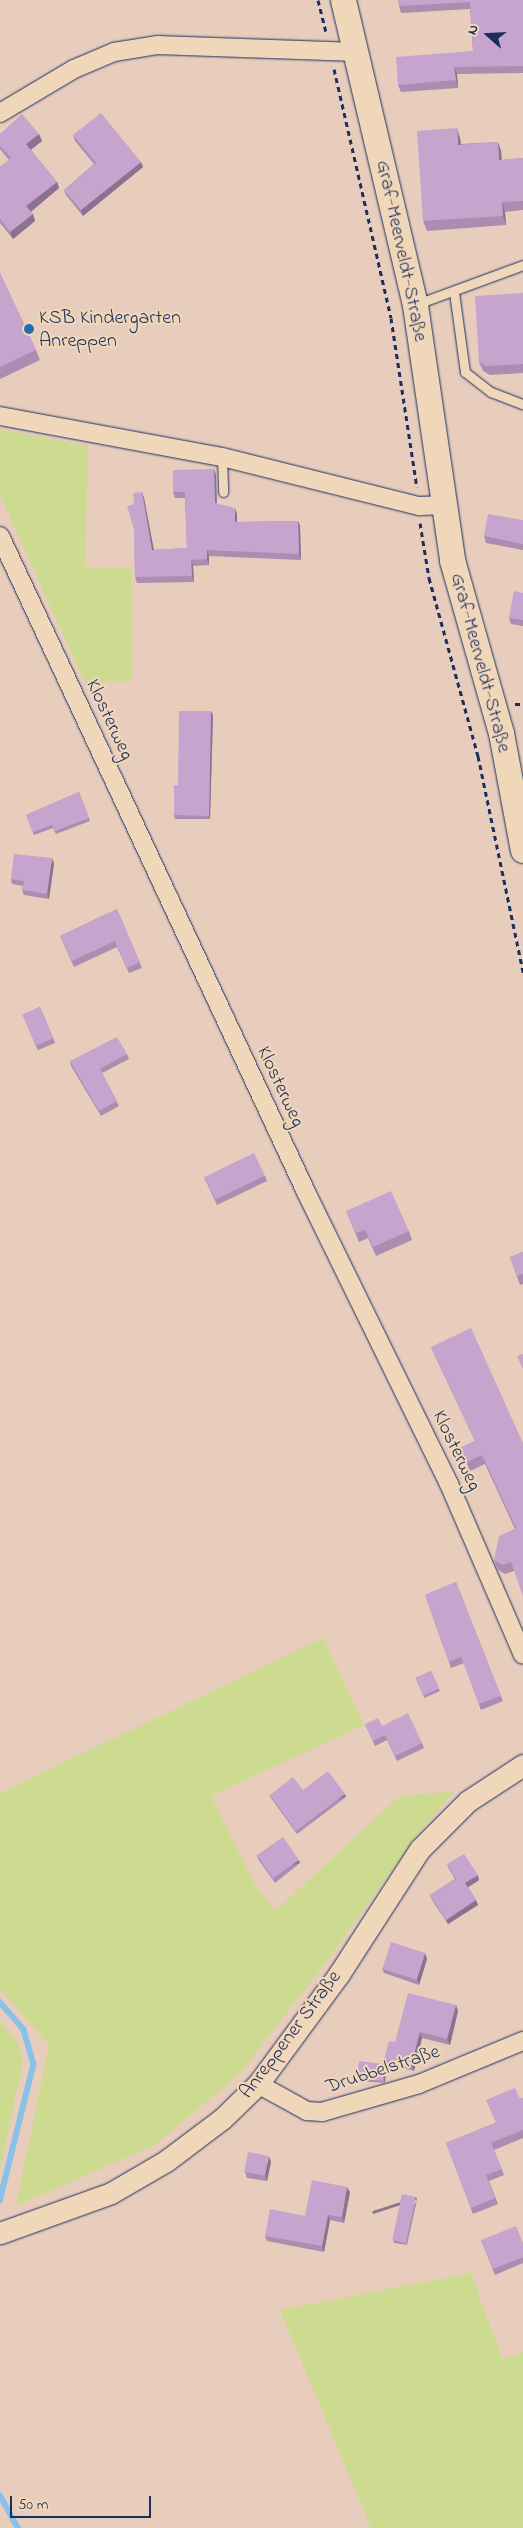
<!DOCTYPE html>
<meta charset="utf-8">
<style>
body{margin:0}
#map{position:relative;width:523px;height:2528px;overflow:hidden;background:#e8cdbd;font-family:"Indie Flower",sans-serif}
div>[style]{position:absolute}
.green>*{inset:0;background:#ccdb8f}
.stream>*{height:5.5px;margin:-2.75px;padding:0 2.75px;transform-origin:2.75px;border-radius:2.75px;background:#8ac1e8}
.path>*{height:3px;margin-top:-1.5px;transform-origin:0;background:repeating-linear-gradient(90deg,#1b2f5e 0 5px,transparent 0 9px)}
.roads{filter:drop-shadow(0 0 1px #1b2f5e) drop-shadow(0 0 1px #1b2f5e)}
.service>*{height:9px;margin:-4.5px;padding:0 4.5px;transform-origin:4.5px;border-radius:4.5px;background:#f1d7b9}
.minor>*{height:18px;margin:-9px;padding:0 9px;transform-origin:9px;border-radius:9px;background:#f1d7b9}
.tertiary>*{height:21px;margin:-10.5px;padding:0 10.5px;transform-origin:10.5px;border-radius:10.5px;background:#f1d7b9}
.secondary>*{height:25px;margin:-12.5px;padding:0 12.5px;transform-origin:12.5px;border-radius:12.5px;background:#f1d7b9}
.wall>*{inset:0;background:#aa8db1;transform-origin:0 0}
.shaded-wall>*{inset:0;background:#8b7390;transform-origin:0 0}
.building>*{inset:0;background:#c6a4ce;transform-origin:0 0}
.dots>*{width:14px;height:14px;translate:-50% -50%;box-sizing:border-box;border:2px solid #f1d7b9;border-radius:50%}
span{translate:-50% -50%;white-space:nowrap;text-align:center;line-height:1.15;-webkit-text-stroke:4px #f1d7b9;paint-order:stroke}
.street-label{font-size:20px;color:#1b2f5e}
.poi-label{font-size:20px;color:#1b2f5e}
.left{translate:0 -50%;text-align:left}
.north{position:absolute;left:463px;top:10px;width:50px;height:50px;-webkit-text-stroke:4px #f1d7b9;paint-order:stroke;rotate:289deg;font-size:14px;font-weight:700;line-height:20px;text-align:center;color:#1b2f5e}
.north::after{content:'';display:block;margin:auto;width:18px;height:22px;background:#1b2f5e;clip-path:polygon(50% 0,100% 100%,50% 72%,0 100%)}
.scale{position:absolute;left:10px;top:2496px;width:141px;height:22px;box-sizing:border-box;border:2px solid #1b2f5e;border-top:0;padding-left:6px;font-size:15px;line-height:18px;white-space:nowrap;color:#1b2f5e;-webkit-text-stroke:4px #f1d7b9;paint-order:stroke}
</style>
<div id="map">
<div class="green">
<i style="clip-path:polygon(0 429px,88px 446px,85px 567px,131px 567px,132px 681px,85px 683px,0 495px)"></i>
<i style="clip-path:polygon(323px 1638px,364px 1725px,211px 1796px,257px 1888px,275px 1911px,400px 1796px,455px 1791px,418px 1833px,328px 1960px,240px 2073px,155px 2145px,16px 2206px,49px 2045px,0 1989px,0 1793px)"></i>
<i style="clip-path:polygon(0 2020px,17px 2041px,23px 2060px,0 2171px)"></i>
<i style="clip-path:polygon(471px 2273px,502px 2359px,523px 2352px,523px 2528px,371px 2528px,280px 2310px)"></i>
</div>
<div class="stream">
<i style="left:0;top:2002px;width:37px;rotate:49deg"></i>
<i style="left:24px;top:2030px;width:35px;rotate:74deg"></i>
<i style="left:34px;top:2064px;width:141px;rotate:103.9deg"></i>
<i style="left:0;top:2495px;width:38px;rotate:61deg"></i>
</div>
<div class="path">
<i style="left:318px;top:0;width:34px;rotate:76deg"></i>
<i style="left:334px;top:69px;width:255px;rotate:77.1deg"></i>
<i style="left:391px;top:318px;width:171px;rotate:81.3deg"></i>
<i style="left:420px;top:523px;width:56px;rotate:80.7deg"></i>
<i style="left:429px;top:578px;width:185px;rotate:74.6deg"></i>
<i style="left:478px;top:756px;width:221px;rotate:78.2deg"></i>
<i style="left:515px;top:704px;width:8px"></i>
</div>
<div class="roads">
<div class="service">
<i style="left:454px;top:292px;width:81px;rotate:82.2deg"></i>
<i style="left:465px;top:372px;width:33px;rotate:38deg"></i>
<i style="left:491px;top:392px;width:34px;rotate:21deg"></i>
<i style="left:417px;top:304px;width:113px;rotate:-20.2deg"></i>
<i style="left:222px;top:457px;width:35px;rotate:88deg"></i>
</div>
<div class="minor">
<i style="left:0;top:113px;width:86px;rotate:-30.7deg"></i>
<i style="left:74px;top:69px;width:43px;rotate:-23deg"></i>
<i style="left:114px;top:52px;width:45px;rotate:-9deg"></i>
<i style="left:158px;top:45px;width:197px;rotate:2deg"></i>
<i style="left:0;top:416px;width:226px;rotate:10.5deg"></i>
<i style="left:222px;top:457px;width:203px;rotate:14deg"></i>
<i style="left:419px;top:506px;width:23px;rotate:-2deg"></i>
<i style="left:0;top:536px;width:724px;rotate:64.99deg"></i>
<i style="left:306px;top:1192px;width:325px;rotate:63.9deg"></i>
<i style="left:449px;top:1484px;width:186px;rotate:66.6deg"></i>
<i style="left:258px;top:2084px;width:56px;rotate:28.9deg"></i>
<i style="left:307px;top:2111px;width:15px;rotate:4deg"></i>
<i style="left:322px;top:2112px;width:101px;rotate:-16.1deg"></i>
<i style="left:419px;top:2084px;width:113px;rotate:-22.5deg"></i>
</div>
<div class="tertiary">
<i style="left:0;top:2233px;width:118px;rotate:-19.8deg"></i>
<i style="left:111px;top:2193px;width:64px;rotate:-30.2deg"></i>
<i style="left:166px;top:2161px;width:70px;rotate:-36.9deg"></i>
<i style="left:222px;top:2119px;width:50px;rotate:-44.2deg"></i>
<i style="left:258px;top:2084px;width:137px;rotate:-53.6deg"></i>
<i style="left:339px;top:1974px;width:149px;rotate:-57.1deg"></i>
<i style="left:420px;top:1849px;width:68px;rotate:-45deg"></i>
<i style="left:468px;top:1801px;width:66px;rotate:-33.2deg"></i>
</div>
<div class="secondary">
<i style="left:343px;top:0;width:313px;rotate:76.7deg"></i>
<i style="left:415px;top:305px;width:258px;rotate:81.7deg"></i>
<i style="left:452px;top:560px;width:180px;rotate:74.2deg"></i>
<i style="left:501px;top:733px;width:119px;rotate:79.4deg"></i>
</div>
</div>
<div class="wall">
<i style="clip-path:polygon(398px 0,523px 0,523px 73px,457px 74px,458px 88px,401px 92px,398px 85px,473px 51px,470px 9px,401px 13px,399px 6px)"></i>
<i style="clip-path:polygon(0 134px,39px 134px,42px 141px,31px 150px,57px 182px,59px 188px,31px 212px,33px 214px,35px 221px,13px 239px,0 223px,0 167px,9px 160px,0 149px)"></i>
<i style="clip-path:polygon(73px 135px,141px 162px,143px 167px,83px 216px,66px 195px,64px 190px,94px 164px,75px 141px)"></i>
<i style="clip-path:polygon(460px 138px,461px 144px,498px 142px,501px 151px,502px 160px,523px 158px,523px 210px,505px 212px,506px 225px,427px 231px,423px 221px)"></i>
<i style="clip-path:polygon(0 273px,36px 350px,40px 360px,0 379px)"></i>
<i style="clip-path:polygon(523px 293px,523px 373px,490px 375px,483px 371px,479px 362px)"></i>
<i style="clip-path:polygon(214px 469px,216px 475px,217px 504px,237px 514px,237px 522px,298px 521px,300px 526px,301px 560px,209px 556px,209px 565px,193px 566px,194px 582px,137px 583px,135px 577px,134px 504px,142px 492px,144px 498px,153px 550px,187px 548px,185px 498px,175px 498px,173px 492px)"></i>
<i style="clip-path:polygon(523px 520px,523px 550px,486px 543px,484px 536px)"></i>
<i style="clip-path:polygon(523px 593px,523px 626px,511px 624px,509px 618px)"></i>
<i style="clip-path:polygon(213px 715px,210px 819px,175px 819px,174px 815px)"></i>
<i style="clip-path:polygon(79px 792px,90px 821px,56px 834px,53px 828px,34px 835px,26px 815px)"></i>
<i style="clip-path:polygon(54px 863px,49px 899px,24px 895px,22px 890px,23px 886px,12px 884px,11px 879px)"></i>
<i style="clip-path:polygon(117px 909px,142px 968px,129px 973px,117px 947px,74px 967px,60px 936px)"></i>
<i style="left:40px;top:1007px;width:39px;height:19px;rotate:67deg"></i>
<i style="clip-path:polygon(127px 1054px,129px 1059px,102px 1073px,119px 1106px,101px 1116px,71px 1066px,70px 1061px)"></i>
<i style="clip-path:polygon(265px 1176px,267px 1181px,217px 1205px,204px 1177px)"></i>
<i style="clip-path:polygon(346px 1211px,409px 1231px,412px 1240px,376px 1256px,368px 1238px,359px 1242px)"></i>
<i style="clip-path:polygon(523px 1252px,523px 1284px,520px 1285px,510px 1257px)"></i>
<i style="clip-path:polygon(431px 1347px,523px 1443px,514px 1571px,505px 1574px,497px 1569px,494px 1560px,515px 1529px,485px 1464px,470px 1471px,464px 1457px,460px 1448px,475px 1441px,435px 1356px)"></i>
<i style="clip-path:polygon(456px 1582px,503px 1701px,481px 1710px,464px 1663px,451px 1668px,425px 1595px)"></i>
<i style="left:431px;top:1671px;width:22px;height:17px;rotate:66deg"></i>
<i style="clip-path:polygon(365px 1724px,382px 1726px,422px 1743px,424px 1748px,397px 1761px,387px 1740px,375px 1746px)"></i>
<i style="clip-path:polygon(303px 1790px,346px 1797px,297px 1834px,271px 1798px,270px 1795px)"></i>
<i style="clip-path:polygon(257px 1856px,300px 1863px,275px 1883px,258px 1859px)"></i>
<i style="clip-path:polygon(447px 1864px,479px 1880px,468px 1887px,476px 1900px,478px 1905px,448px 1924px,432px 1900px,430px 1895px,455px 1879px,449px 1869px)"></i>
<i style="clip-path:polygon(425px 1953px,427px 1959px,419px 1985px,384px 1973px,382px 1968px)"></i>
<i style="clip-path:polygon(456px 2005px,458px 2011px,450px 2045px,422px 2038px,414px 2071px,386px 2064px,384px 2059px,395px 2042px)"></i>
<i style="clip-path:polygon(386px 2067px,385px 2083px,359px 2081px,357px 2078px)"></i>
<i style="clip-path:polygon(523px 2098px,523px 2138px,494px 2150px,504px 2175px,489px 2181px,498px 2204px,473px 2214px,446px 2143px,495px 2123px,520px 2099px)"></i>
<i style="clip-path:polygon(271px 2162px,267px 2181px,247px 2178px,245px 2172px)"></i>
<i style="clip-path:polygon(350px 2192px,344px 2223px,330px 2220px,324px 2252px,267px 2241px,265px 2236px,305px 2216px)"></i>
<i style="clip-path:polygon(417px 2200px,407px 2245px,394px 2243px,393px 2240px)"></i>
<i style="clip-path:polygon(481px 2240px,523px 2243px,523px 2263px,495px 2275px)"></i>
</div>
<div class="shaded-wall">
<i style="clip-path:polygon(454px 67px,457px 74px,458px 88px,456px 80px)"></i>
<i style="clip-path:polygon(457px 128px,460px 138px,462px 154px,458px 145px)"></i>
<i style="clip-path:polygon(39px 134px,42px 141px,29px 151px,26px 144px)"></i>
<i style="clip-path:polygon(498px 142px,501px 151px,502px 169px,499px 160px)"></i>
<i style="clip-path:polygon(141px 162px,143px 167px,83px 216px,81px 210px)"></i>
<i style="clip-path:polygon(57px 182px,59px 188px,29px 213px,26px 206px)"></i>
<i style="clip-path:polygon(502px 202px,505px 212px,506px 225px,503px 216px)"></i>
<i style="clip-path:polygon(33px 214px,35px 221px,13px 239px,10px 232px)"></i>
<i style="clip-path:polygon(214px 469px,216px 475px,217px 509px,215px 503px)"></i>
<i style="clip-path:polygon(142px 492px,144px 498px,155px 555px,152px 550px)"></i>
<i style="clip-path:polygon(235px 508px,237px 514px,237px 528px,235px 522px)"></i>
<i style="clip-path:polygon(298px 521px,300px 526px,301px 560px,299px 554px)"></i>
<i style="clip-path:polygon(207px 550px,209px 556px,209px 565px,207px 559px)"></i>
<i style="clip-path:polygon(191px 560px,193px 566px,194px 582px,192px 576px)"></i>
<i style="clip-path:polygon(211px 711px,213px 715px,210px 819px,209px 816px)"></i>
<i style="clip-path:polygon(52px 858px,54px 863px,49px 899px,47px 894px)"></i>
<i style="left:345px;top:1794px;width:3px;height:61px;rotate:72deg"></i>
<i style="left:299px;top:1860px;width:3px;height:32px;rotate:72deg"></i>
<i style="clip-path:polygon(478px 1875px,479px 1880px,467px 1888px,465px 1883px)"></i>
<i style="clip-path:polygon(476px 1900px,478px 1905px,448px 1924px,446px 1920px)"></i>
<i style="clip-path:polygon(425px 1953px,427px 1959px,419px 1985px,417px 1979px)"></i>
<i style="clip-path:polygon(456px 2005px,458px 2011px,450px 2045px,447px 2039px)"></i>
<i style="clip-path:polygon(420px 2032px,422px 2038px,414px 2071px,411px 2065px)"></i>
<i style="clip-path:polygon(385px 2064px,386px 2067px,385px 2083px,384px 2080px)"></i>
<i style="clip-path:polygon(269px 2156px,271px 2162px,267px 2181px,265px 2176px)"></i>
<i style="clip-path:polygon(347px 2187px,350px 2192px,344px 2223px,342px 2217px)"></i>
<i style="left:416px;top:2197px;width:3px;height:46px;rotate:72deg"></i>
<i style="clip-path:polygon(328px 2215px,330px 2220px,324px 2252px,322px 2246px)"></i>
</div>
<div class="building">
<i style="clip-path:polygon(398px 0,523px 0,523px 66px,454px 67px,456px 80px,398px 85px,396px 57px,473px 51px,470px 2px,399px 6px)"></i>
<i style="clip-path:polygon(101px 113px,141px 162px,81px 210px,64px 190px,96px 163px,73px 135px)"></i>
<i style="clip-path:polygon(22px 114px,39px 134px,26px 144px,57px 182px,26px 206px,33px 214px,10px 232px,0 219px,0 167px,11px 158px,0 146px,0 134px)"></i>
<i style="clip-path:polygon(457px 128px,458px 145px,498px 142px,499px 160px,523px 158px,523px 201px,502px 202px,503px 216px,423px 221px,417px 131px)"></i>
<i style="clip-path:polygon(0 273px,36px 350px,0 367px)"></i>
<i style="clip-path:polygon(523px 293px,523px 364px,486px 366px,479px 362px,475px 296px)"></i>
<i style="clip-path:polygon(214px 469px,215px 503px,235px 508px,235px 522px,298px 521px,299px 554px,207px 550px,207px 559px,191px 560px,192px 576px,135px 577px,134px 530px,127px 506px,134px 504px,133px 493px,142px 492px,152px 550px,187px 548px,185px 492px,173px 492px,173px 470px)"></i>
<i style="clip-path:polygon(488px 514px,523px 520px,523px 544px,484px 536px)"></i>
<i style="clip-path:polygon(514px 591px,523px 593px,523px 620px,509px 618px)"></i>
<i style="clip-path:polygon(179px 711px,211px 711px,209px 816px,174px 815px,174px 785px,178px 785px)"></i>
<i style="clip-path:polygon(79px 792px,89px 818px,55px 831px,52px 825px,33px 832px,26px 815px)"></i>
<i style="clip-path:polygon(14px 854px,52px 858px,47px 894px,22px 890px,24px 881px,11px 879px)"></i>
<i style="clip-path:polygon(117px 909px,140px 962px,127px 968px,115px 941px,72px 961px,60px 936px)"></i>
<i style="left:40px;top:1007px;width:34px;height:19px;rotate:67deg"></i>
<i style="clip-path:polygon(117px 1037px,127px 1054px,100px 1069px,117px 1101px,99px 1111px,70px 1061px)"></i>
<i style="left:254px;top:1153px;width:25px;height:55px;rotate:64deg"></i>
<i style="clip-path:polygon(391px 1191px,409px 1231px,373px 1247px,365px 1230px,356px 1233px,346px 1211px)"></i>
<i style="clip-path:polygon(523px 1252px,523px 1274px,517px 1276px,510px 1257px)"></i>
<i style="clip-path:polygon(471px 1328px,523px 1443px,523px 1596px,511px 1562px,502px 1565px,494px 1560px,499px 1536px,516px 1528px,482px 1455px,467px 1462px,460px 1448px,475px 1441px,431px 1347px)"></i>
<i style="clip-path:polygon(523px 1354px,523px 1369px,517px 1356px)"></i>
<i style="clip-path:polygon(456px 1582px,501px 1696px,479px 1704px,461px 1657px,449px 1662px,425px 1595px)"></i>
<i style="left:431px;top:1671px;width:19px;height:17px;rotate:65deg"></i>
<i style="clip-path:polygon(408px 1713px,422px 1743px,395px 1756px,385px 1735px,373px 1741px,365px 1724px,378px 1718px,382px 1726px)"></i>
<i style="clip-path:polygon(328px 1771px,345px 1794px,296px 1831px,270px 1795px,293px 1777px,303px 1790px)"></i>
<i style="left:283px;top:1837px;width:28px;height:32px;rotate:55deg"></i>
<i style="clip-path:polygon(464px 1854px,478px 1875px,465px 1883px,476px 1900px,446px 1920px,430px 1895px,456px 1879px,447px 1864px)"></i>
<i style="left:391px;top:1942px;width:36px;height:28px;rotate:18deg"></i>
<i style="clip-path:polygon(408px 1993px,456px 2005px,447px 2039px,420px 2032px,411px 2065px,384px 2059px,389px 2041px,395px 2042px)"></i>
<i style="left:359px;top:2061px;width:26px;height:17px;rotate:7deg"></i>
<i style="clip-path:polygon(515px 2088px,520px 2099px,523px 2098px,523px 2130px,491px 2143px,502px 2169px,486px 2175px,495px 2198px,471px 2208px,446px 2143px,496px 2123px,486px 2100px)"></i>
<i style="left:248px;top:2152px;width:21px;height:20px;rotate:11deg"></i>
<i style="clip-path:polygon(312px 2180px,347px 2187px,342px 2217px,328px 2215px,322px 2246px,265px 2236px,270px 2209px,305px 2216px)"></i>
<i style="left:402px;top:2194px;width:14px;height:47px;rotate:12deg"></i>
<i style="clip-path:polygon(516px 2226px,523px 2243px,523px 2257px,493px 2269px,481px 2240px)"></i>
</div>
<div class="dots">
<i style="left:29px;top:329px;background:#1f6fb2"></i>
</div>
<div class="street-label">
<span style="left:401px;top:251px;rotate:78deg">Graf-Meerveldt-Straße</span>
<span style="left:480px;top:663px;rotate:75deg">Graf-Meerveldt-Straße</span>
<span style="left:109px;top:720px;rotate:65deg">Klosterweg</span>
<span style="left:280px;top:1087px;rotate:65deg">Klosterweg</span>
<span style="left:456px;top:1451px;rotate:64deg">Klosterweg</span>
<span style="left:291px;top:2035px;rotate:-53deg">Anreppener Straße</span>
<span style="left:383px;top:2070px;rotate:-18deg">Drubbelstraße</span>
</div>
<div class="poi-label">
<span class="left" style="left:39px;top:330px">KSB Kindergarten<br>Anreppen</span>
</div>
<div class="north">N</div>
<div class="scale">50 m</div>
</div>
